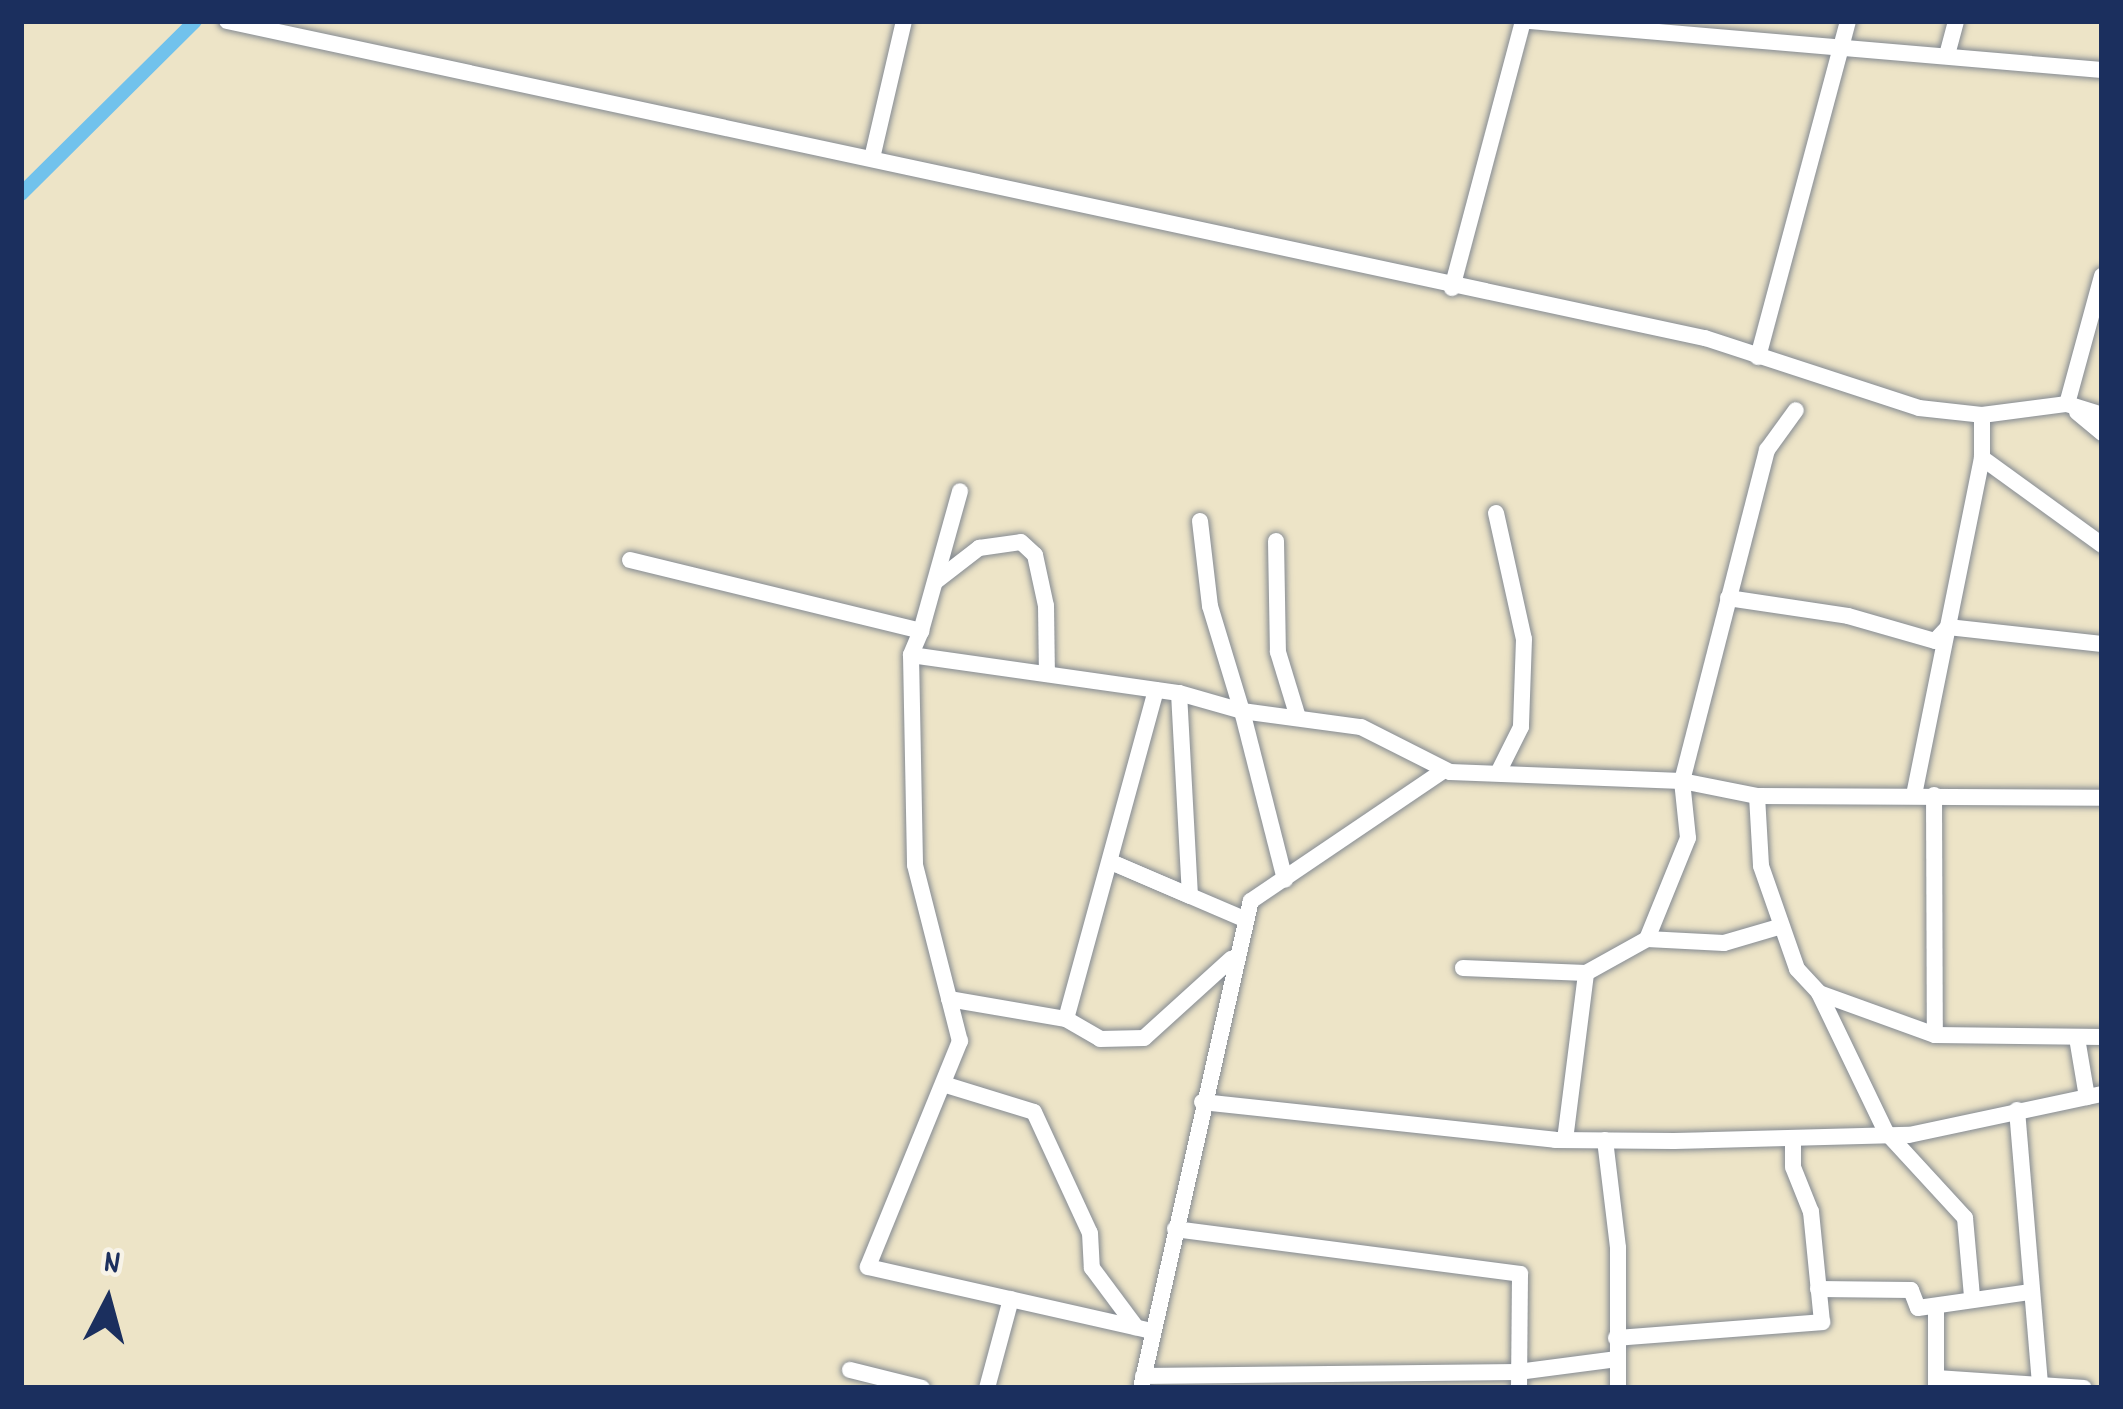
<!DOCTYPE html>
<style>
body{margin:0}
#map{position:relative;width:2123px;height:1409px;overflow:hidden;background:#ede4c7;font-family:Dekko,sans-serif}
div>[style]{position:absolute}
.canal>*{height:14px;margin:-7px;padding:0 7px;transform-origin:7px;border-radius:7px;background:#71c2ec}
.roads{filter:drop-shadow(0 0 3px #848a92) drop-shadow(0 0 3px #848a92)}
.minor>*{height:16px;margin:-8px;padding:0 8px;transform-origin:8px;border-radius:8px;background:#fff}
span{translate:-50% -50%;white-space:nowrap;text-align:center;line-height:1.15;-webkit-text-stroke:9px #f7f3e8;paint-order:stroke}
.frame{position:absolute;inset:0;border:24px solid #1b2f5e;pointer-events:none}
.north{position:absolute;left:48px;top:1241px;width:120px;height:120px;-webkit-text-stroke:9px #f7f3e8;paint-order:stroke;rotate:6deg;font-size:33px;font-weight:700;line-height:48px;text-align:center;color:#1b2f5e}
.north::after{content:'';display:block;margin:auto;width:42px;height:54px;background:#1b2f5e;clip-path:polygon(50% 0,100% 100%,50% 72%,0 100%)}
</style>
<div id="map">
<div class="canal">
<i style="left:21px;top:194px;width:245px;rotate:-44.8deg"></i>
</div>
<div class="roads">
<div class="minor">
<i style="left:227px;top:21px;width:1512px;rotate:12.11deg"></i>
<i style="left:1705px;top:338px;width:225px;rotate:18.1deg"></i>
<i style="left:1919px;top:408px;width:63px;rotate:6.3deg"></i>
<i style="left:1982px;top:415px;width:86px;rotate:-7.4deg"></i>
<i style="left:2067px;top:404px;width:37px;rotate:17deg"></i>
<i style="left:1530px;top:21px;width:574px;rotate:4.9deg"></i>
<i style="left:1947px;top:55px;width:35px;rotate:-75deg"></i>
<i style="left:873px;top:154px;width:137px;rotate:-76.9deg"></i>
<i style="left:1452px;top:288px;width:276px;rotate:-75.1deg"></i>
<i style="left:1758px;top:357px;width:348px;rotate:-75deg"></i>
<i style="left:2067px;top:404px;width:133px;rotate:-74.7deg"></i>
<i style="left:2077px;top:412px;width:33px;rotate:40deg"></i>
<i style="left:1982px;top:458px;width:148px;rotate:35.9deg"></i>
<i style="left:1496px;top:513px;width:129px;rotate:77.5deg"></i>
<i style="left:1524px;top:639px;width:88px;rotate:92deg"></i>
<i style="left:1521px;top:727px;width:47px;rotate:116.6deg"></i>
<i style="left:1200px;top:521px;width:86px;rotate:83.3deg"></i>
<i style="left:1210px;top:606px;width:110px;rotate:73.1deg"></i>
<i style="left:1242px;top:711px;width:120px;rotate:7.7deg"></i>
<i style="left:1361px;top:727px;width:100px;rotate:26.8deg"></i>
<i style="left:1450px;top:772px;width:232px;rotate:2.2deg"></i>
<i style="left:1682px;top:781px;width:76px;rotate:11.3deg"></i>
<i style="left:1757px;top:796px;width:345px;rotate:0.3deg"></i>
<i style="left:1276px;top:541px;width:111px;rotate:89deg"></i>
<i style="left:1278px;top:652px;width:65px;rotate:73deg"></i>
<i style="left:630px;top:560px;width:300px;rotate:13.7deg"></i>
<i style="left:921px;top:631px;width:26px;rotate:113deg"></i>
<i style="left:911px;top:655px;width:271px;rotate:8.1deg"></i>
<i style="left:1179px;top:693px;width:66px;rotate:15.9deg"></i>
<i style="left:1242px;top:711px;width:174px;rotate:75.7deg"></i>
<i style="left:935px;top:582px;width:56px;rotate:-37.7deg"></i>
<i style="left:979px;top:548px;width:42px;rotate:-8.1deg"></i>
<i style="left:1021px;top:542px;width:19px;rotate:43deg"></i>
<i style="left:1035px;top:555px;width:52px;rotate:77.8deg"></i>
<i style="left:1046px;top:606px;width:68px;rotate:89.2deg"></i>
<i style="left:1728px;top:598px;width:121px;rotate:8.5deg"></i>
<i style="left:1848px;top:616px;width:91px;rotate:16deg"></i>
<i style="left:1935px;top:641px;width:19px;rotate:-47deg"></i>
<i style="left:1948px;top:627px;width:155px;rotate:6.3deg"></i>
<i style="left:921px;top:631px;width:145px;rotate:-74.4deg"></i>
<i style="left:911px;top:655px;width:210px;rotate:88.9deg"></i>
<i style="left:915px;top:865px;width:182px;rotate:75.7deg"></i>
<i style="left:960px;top:1041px;width:244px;rotate:112.2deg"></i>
<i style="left:868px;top:1267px;width:292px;rotate:12.7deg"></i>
<i style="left:1156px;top:690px;width:341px;rotate:105.3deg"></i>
<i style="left:1066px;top:1019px;width:39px;rotate:30deg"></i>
<i style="left:1100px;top:1039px;width:44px;rotate:-1.3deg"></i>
<i style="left:1144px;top:1038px;width:118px;rotate:-42.2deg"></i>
<i style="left:1179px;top:693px;width:203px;rotate:86.9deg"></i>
<i style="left:1190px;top:896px;width:86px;rotate:-156.7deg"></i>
<i style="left:1111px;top:862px;width:147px;rotate:23.2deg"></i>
<i style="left:1914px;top:795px;width:344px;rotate:-78.6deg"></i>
<i style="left:1982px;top:458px;width:43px;rotate:-90deg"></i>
<i style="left:1934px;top:795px;width:240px;rotate:89.8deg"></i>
<i style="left:1757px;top:796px;width:70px;rotate:86.7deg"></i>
<i style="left:1761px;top:866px;width:109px;rotate:70.7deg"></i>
<i style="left:1797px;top:969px;width:33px;rotate:47deg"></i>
<i style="left:1819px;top:993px;width:154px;rotate:64.3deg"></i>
<i style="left:1886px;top:1132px;width:117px;rotate:47.4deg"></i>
<i style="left:1965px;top:1218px;width:79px;rotate:84.9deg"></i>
<i style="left:1647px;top:939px;width:77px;rotate:3deg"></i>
<i style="left:1724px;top:943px;width:60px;rotate:-16.3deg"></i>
<i style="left:1463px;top:968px;width:123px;rotate:2.3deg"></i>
<i style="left:1586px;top:973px;width:70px;rotate:-29.1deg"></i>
<i style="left:1647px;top:939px;width:109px;rotate:-67.9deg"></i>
<i style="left:1688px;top:838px;width:57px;rotate:-96deg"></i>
<i style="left:1682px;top:781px;width:342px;rotate:-75.6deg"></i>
<i style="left:1767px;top:450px;width:49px;rotate:-54.1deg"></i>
<i style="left:1819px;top:993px;width:123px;rotate:19.9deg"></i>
<i style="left:1935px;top:1035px;width:167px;rotate:0.7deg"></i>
<i style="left:949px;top:999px;width:119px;rotate:9.7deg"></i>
<i style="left:2077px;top:1038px;width:60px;rotate:80.4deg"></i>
<i style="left:943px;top:1084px;width:95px;rotate:17.1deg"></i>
<i style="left:1034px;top:1112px;width:133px;rotate:65.2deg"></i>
<i style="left:1090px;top:1233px;width:35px;rotate:87deg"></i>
<i style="left:1092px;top:1268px;width:74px;rotate:53.3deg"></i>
<i style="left:1202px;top:1102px;width:355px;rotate:6.1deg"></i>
<i style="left:1555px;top:1140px;width:119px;rotate:0.5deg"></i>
<i style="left:1674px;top:1141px;width:235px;rotate:-1.5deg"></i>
<i style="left:1909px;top:1135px;width:197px;rotate:-12deg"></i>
<i style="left:2017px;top:1110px;width:275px;rotate:85.2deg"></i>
<i style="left:1565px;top:1140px;width:168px;rotate:-82.8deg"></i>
<i style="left:1605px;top:1140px;width:109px;rotate:83.1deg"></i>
<i style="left:1618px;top:1248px;width:140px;rotate:90deg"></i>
<i style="left:1175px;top:1229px;width:348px;rotate:7.4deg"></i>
<i style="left:1520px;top:1274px;width:114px;rotate:90.5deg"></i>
<i style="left:1818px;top:1289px;width:93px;rotate:0.6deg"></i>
<i style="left:1911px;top:1290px;width:19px;rotate:69deg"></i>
<i style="left:1918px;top:1308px;width:114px;rotate:-8.1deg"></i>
<i style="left:1936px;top:1307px;width:80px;rotate:90deg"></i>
<i style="left:1616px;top:1338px;width:207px;rotate:-4.4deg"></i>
<i style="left:1822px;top:1322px;width:111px;rotate:-95.7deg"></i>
<i style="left:1811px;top:1212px;width:48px;rotate:-111.8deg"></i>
<i style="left:1793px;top:1167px;width:29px;rotate:-90deg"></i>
<i style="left:850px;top:1370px;width:74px;rotate:14deg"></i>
<i style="left:1143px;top:1376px;width:375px;rotate:-0.6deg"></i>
<i style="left:1518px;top:1372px;width:100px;rotate:-7.5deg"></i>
<i style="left:1937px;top:1378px;width:147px;rotate:3.9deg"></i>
<i style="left:987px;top:1388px;width:92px;rotate:-74.9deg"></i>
<i style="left:1141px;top:1388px;width:499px;rotate:-77.3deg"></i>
<i style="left:1251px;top:901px;width:232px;rotate:-34.1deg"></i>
</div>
</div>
<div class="frame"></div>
<div class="north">N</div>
</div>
